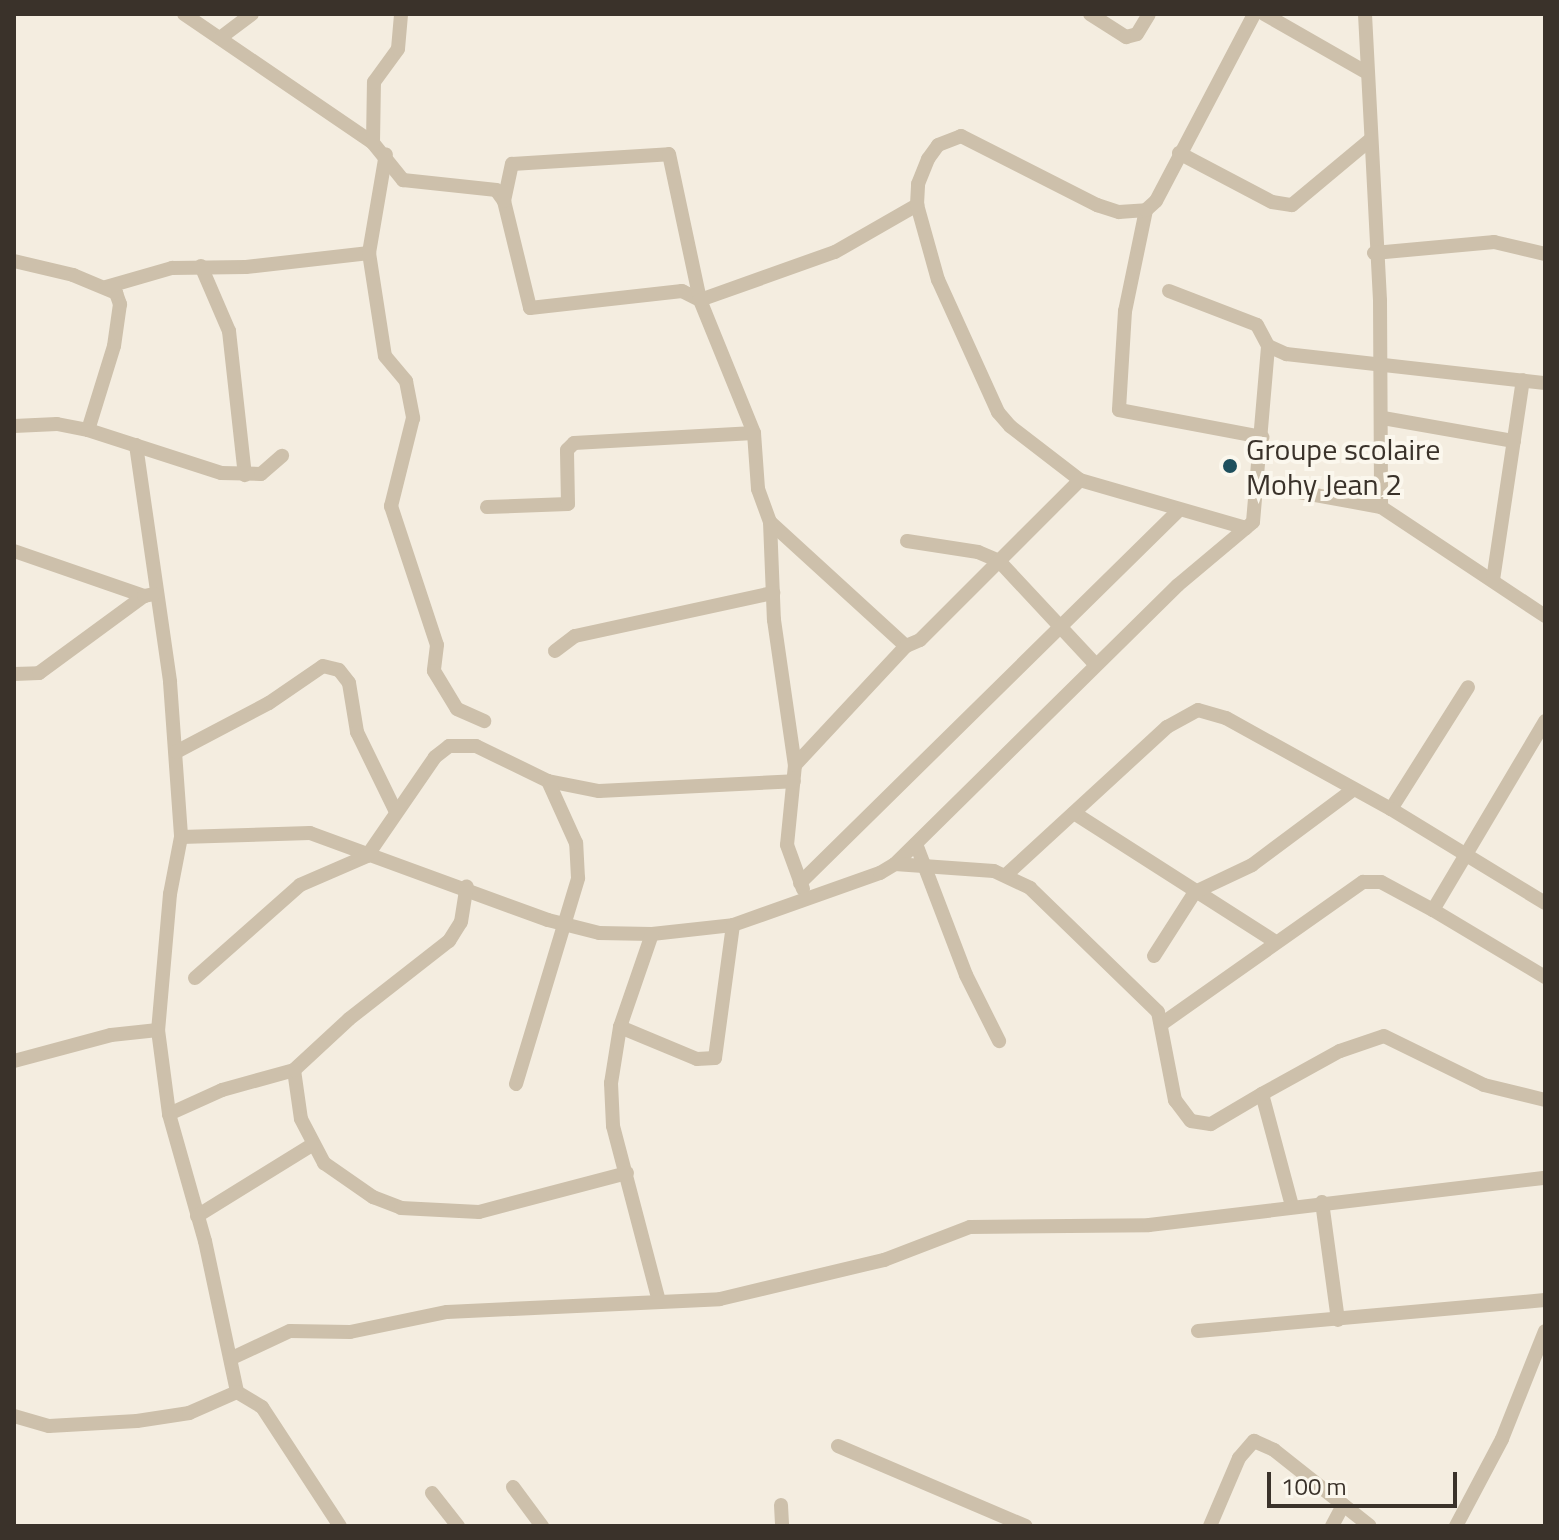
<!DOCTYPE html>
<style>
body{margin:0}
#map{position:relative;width:1559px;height:1540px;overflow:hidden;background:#f4ede0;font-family:"Titillium Web",sans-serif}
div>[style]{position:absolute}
.street>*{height:14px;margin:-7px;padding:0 7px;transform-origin:7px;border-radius:7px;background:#cdc0ab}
.dots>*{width:22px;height:22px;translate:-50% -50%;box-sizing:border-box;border:4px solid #fbf7ed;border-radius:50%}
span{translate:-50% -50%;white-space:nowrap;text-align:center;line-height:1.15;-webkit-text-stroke:8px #fbf7ed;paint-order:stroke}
.poi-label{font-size:30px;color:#3a322a}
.left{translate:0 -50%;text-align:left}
.frame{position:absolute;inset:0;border:16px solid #3a322a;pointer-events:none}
.scale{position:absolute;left:1267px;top:1472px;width:190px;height:36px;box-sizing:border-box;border:4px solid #3a322a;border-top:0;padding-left:10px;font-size:24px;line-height:28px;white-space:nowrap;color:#3a322a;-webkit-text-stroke:6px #fbf7ed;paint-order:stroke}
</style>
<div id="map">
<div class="street">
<i style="left:184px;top:14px;width:229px;rotate:34.3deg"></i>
<i style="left:373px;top:143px;width:48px;rotate:51deg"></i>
<i style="left:403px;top:180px;width:94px;rotate:6.1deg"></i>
<i style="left:496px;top:190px;width:14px;rotate:54deg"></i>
<i style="left:504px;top:201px;width:110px;rotate:76.3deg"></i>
<i style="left:530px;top:308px;width:153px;rotate:-6.4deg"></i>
<i style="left:682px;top:291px;width:20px;rotate:27deg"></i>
<i style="left:700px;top:300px;width:144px;rotate:67.9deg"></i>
<i style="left:1090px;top:14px;width:43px;rotate:32.6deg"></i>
<i style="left:1126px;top:37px;width:11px;rotate:-15deg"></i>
<i style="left:1137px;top:34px;width:23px;rotate:-59deg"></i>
<i style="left:1264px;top:14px;width:115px;rotate:29.7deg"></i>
<i style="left:1365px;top:14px;width:287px;rotate:87deg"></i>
<i style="left:1380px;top:301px;width:206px;rotate:89.7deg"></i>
<i style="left:1381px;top:507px;width:197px;rotate:33.6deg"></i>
<i style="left:220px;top:38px;width:40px;rotate:-37deg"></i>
<i style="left:373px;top:143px;width:61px;rotate:-89.1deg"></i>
<i style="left:374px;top:82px;width:41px;rotate:-54deg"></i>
<i style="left:398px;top:49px;width:35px;rotate:-85deg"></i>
<i style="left:1179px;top:153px;width:105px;rotate:27.8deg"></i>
<i style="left:1272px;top:202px;width:20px;rotate:9deg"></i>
<i style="left:1292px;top:205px;width:102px;rotate:-39.8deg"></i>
<i style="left:504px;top:201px;width:38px;rotate:-78deg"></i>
<i style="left:512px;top:164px;width:157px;rotate:-3.6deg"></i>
<i style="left:669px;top:154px;width:149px;rotate:78deg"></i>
<i style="left:700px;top:300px;width:143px;rotate:-19.6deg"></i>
<i style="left:835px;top:252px;width:95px;rotate:-29.8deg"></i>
<i style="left:1146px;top:210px;width:103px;rotate:101.7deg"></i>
<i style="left:1125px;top:311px;width:99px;rotate:93.5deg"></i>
<i style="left:1119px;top:410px;width:146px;rotate:10.7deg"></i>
<i style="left:369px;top:253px;width:104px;rotate:81.2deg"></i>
<i style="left:385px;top:356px;width:33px;rotate:50deg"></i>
<i style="left:406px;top:381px;width:38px;rotate:79deg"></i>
<i style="left:413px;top:418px;width:91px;rotate:104deg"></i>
<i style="left:391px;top:506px;width:146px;rotate:71.7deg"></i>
<i style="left:437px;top:645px;width:26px;rotate:97deg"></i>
<i style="left:434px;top:671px;width:44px;rotate:58.8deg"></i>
<i style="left:457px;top:709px;width:30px;rotate:24deg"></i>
<i style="left:1374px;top:253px;width:121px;rotate:-5.2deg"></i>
<i style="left:1494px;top:242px;width:52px;rotate:13.2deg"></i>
<i style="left:14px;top:261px;width:61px;rotate:13.3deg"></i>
<i style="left:73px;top:275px;width:47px;rotate:22.7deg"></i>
<i style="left:116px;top:293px;width:12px;rotate:70deg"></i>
<i style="left:120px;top:304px;width:42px;rotate:98.1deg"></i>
<i style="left:114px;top:346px;width:88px;rotate:107.2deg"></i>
<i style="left:201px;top:266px;width:71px;rotate:66.7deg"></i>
<i style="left:229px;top:331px;width:145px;rotate:83.7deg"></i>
<i style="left:106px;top:287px;width:69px;rotate:-16.1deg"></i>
<i style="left:172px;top:268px;width:74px;rotate:-0.8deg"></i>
<i style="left:246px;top:267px;width:124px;rotate:-6.5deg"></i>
<i style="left:369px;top:253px;width:100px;rotate:-80.3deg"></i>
<i style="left:1169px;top:291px;width:94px;rotate:21.1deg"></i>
<i style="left:1257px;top:325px;width:24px;rotate:62deg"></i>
<i style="left:1268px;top:346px;width:20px;rotate:24deg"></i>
<i style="left:1286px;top:354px;width:261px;rotate:6.4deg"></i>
<i style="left:1383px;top:418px;width:133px;rotate:10deg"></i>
<i style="left:14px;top:426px;width:43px;rotate:-2.7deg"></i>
<i style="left:57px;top:424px;width:32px;rotate:11deg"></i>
<i style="left:88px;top:430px;width:140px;rotate:17.9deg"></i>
<i style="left:221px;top:473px;width:40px;rotate:1.4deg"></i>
<i style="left:261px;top:474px;width:28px;rotate:-41deg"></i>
<i style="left:136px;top:445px;width:239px;rotate:81.8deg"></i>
<i style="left:170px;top:682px;width:155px;rotate:85.9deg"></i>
<i style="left:181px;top:837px;width:58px;rotate:100.9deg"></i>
<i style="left:170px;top:894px;width:137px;rotate:95deg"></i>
<i style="left:158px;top:1030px;width:85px;rotate:82.5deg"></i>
<i style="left:169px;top:1114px;width:132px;rotate:74.2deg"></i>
<i style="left:205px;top:1241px;width:154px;rotate:78deg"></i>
<i style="left:1260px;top:485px;width:123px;rotate:10.3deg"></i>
<i style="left:487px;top:507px;width:81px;rotate:-2.1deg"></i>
<i style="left:568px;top:504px;width:54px;rotate:-91.1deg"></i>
<i style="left:567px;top:450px;width:10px;rotate:-45deg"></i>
<i style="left:574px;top:443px;width:180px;rotate:-3.2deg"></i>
<i style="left:754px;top:433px;width:56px;rotate:85.9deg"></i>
<i style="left:758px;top:489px;width:35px;rotate:70deg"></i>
<i style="left:770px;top:522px;width:184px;rotate:42.4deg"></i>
<i style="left:770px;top:522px;width:98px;rotate:87.7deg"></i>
<i style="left:774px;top:620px;width:147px;rotate:81.8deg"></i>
<i style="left:795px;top:765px;width:80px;rotate:95.7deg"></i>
<i style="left:787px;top:845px;width:47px;rotate:70deg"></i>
<i style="left:1246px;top:528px;width:173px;rotate:-163.9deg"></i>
<i style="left:1080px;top:480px;width:88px;rotate:-142.4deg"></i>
<i style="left:1010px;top:426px;width:18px;rotate:-131deg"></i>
<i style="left:998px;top:412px;width:145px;rotate:-114.4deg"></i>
<i style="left:938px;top:280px;width:78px;rotate:-105.6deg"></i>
<i style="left:917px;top:205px;width:21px;rotate:-87deg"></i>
<i style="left:918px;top:184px;width:27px;rotate:-68deg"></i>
<i style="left:928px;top:159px;width:17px;rotate:-54deg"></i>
<i style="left:938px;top:145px;width:25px;rotate:-21deg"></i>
<i style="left:961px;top:136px;width:153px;rotate:26.9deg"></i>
<i style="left:1097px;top:205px;width:23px;rotate:18deg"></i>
<i style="left:1119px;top:212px;width:27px;rotate:-4deg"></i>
<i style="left:1146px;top:210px;width:13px;rotate:-42deg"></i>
<i style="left:1156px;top:201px;width:211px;rotate:-62.3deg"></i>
<i style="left:907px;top:541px;width:72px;rotate:8.8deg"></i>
<i style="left:978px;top:552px;width:23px;rotate:23deg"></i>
<i style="left:999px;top:561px;width:141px;rotate:47deg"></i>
<i style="left:14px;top:551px;width:138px;rotate:19.1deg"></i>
<i style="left:1493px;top:580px;width:202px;rotate:-81.5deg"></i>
<i style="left:555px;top:651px;width:25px;rotate:-37deg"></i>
<i style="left:575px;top:636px;width:203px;rotate:-12.3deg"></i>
<i style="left:14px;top:674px;width:25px;rotate:-2deg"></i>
<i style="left:39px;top:673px;width:130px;rotate:-36.3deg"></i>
<i style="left:144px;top:596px;width:10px;rotate:-11deg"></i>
<i style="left:176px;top:752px;width:105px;rotate:-27.8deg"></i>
<i style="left:269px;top:703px;width:65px;rotate:-34.4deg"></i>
<i style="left:323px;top:666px;width:16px;rotate:14deg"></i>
<i style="left:339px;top:670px;width:16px;rotate:52deg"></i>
<i style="left:349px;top:683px;width:50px;rotate:80.7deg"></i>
<i style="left:357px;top:732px;width:89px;rotate:64deg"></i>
<i style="left:795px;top:765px;width:163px;rotate:-47deg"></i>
<i style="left:906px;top:646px;width:15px;rotate:-23deg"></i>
<i style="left:920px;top:640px;width:226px;rotate:-45deg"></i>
<i style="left:1391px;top:809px;width:144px;rotate:-57.7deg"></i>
<i style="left:1074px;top:813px;width:240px;rotate:32.6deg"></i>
<i style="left:181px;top:837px;width:129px;rotate:-1.8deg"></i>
<i style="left:310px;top:833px;width:253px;rotate:20.1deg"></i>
<i style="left:548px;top:920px;width:53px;rotate:14.3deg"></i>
<i style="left:599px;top:933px;width:53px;rotate:1.1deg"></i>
<i style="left:652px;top:934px;width:81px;rotate:-6.3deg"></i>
<i style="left:733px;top:925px;width:156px;rotate:-19.5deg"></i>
<i style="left:880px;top:873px;width:17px;rotate:-31deg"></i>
<i style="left:895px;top:864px;width:397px;rotate:-44.6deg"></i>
<i style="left:1178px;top:585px;width:98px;rotate:-40deg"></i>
<i style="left:1253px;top:522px;width:177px;rotate:-85.1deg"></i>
<i style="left:916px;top:844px;width:140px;rotate:69.1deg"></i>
<i style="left:966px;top:975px;width:74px;rotate:63.4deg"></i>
<i style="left:895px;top:864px;width:99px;rotate:4deg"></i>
<i style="left:994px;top:871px;width:40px;rotate:25deg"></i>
<i style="left:1030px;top:888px;width:178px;rotate:44.1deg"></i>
<i style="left:1158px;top:1012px;width:90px;rotate:79.1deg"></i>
<i style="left:1175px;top:1100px;width:26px;rotate:53deg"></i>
<i style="left:1191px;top:1121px;width:20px;rotate:9deg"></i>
<i style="left:1211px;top:1124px;width:59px;rotate:-30.5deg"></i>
<i style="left:1262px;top:1094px;width:116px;rotate:75deg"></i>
<i style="left:1006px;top:875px;width:219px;rotate:-42.6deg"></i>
<i style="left:1167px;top:727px;width:35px;rotate:-29deg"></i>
<i style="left:1198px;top:710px;width:29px;rotate:16deg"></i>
<i style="left:1226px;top:718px;width:188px;rotate:28.9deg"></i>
<i style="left:1391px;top:809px;width:180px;rotate:31.4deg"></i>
<i style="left:800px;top:883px;width:529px;rotate:-44.54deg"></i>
<i style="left:1433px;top:910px;width:131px;rotate:30.9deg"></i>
<i style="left:652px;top:934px;width:98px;rotate:109deg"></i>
<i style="left:620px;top:1027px;width:57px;rotate:99.1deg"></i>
<i style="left:611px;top:1083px;width:43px;rotate:87.3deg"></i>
<i style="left:613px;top:1126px;width:178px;rotate:75.3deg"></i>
<i style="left:1154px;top:956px;width:76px;rotate:-57.4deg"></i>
<i style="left:1195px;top:892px;width:63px;rotate:-25.3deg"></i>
<i style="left:1252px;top:865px;width:127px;rotate:-36.7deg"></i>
<i style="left:195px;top:978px;width:140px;rotate:-41.5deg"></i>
<i style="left:300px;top:885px;width:73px;rotate:-23.4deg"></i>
<i style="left:367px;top:856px;width:120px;rotate:-55.5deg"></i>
<i style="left:435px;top:757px;width:18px;rotate:-38deg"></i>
<i style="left:449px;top:746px;width:27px"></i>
<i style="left:476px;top:746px;width:80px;rotate:25.9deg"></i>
<i style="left:548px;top:781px;width:52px;rotate:11.1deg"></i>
<i style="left:599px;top:791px;width:195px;rotate:-2.9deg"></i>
<i style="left:1163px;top:1023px;width:245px;rotate:-35.2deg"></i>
<i style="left:1363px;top:882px;width:18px"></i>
<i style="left:1381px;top:882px;width:59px;rotate:28.3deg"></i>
<i style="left:1433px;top:910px;width:220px;rotate:-59.3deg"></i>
<i style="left:620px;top:1027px;width:83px;rotate:22.6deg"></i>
<i style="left:697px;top:1059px;width:18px;rotate:-3deg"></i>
<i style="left:715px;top:1058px;width:134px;rotate:-82.3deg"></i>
<i style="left:14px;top:1061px;width:100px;rotate:-15deg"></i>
<i style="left:111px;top:1035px;width:47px;rotate:-6.1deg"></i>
<i style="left:294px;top:1070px;width:49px;rotate:81.9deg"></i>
<i style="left:301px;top:1119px;width:50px;rotate:62.4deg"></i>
<i style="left:324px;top:1163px;width:60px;rotate:34.8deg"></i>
<i style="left:373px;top:1197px;width:30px;rotate:21deg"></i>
<i style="left:401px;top:1208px;width:78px;rotate:2.9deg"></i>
<i style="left:479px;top:1212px;width:153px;rotate:-14.8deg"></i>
<i style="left:516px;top:1084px;width:215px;rotate:-73.2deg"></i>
<i style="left:578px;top:878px;width:35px;rotate:-93deg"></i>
<i style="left:576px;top:843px;width:68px;rotate:-114.3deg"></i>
<i style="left:1262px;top:1094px;width:89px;rotate:-28.9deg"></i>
<i style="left:1340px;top:1051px;width:46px;rotate:-18.8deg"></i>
<i style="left:1384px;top:1036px;width:111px;rotate:26.1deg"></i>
<i style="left:1484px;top:1085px;width:63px;rotate:13.8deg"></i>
<i style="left:169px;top:1114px;width:58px;rotate:-24.4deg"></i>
<i style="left:222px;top:1090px;width:75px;rotate:-15.5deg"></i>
<i style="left:294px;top:1070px;width:75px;rotate:-42.8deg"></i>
<i style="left:349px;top:1019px;width:127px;rotate:-38deg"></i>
<i style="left:449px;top:941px;width:22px;rotate:-58deg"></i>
<i style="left:461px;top:922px;width:36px;rotate:-81deg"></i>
<i style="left:1322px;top:1202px;width:119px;rotate:82.3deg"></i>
<i style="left:197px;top:1216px;width:135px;rotate:-31.7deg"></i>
<i style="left:1198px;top:1331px;width:348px;rotate:-5.1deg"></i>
<i style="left:232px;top:1358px;width:64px;rotate:-25deg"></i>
<i style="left:290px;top:1331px;width:60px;rotate:1deg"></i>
<i style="left:350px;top:1332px;width:99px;rotate:-11.7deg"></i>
<i style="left:447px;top:1312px;width:273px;rotate:-2.7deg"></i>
<i style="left:720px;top:1299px;width:169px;rotate:-13.4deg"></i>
<i style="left:884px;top:1260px;width:92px;rotate:-21deg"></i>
<i style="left:970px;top:1227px;width:179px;rotate:-0.6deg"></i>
<i style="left:1149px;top:1225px;width:399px;rotate:-6.8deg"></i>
<i style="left:237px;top:1392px;width:29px;rotate:31deg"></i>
<i style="left:262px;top:1407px;width:142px;rotate:56.8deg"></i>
<i style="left:14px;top:1416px;width:36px;rotate:16deg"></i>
<i style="left:49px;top:1426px;width:88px;rotate:-3.3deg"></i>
<i style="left:137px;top:1421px;width:53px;rotate:-8.7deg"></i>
<i style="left:189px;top:1413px;width:52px;rotate:-23.6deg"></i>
<i style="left:838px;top:1446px;width:204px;rotate:23.1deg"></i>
<i style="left:513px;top:1487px;width:49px;rotate:53.4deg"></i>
<i style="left:432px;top:1493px;width:42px;rotate:51.8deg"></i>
<i style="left:781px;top:1505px;width:21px;rotate:87deg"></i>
<i style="left:1210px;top:1526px;width:74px;rotate:-66.9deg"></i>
<i style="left:1239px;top:1458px;width:23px;rotate:-49deg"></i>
<i style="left:1254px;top:1441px;width:22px;rotate:24deg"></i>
<i style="left:1274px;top:1450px;width:122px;rotate:38.4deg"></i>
<i style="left:1332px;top:1526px;width:24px;rotate:-62deg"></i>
<i style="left:1456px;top:1526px;width:98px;rotate:-62.1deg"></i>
<i style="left:1502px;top:1439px;width:116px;rotate:-68.3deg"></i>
</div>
<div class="dots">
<i style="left:1230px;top:466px;background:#1e4f5d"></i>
</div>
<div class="poi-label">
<span class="left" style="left:1246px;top:466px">Groupe scolaire<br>Mohy Jean 2</span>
</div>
<div class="frame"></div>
<div class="scale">100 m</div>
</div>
